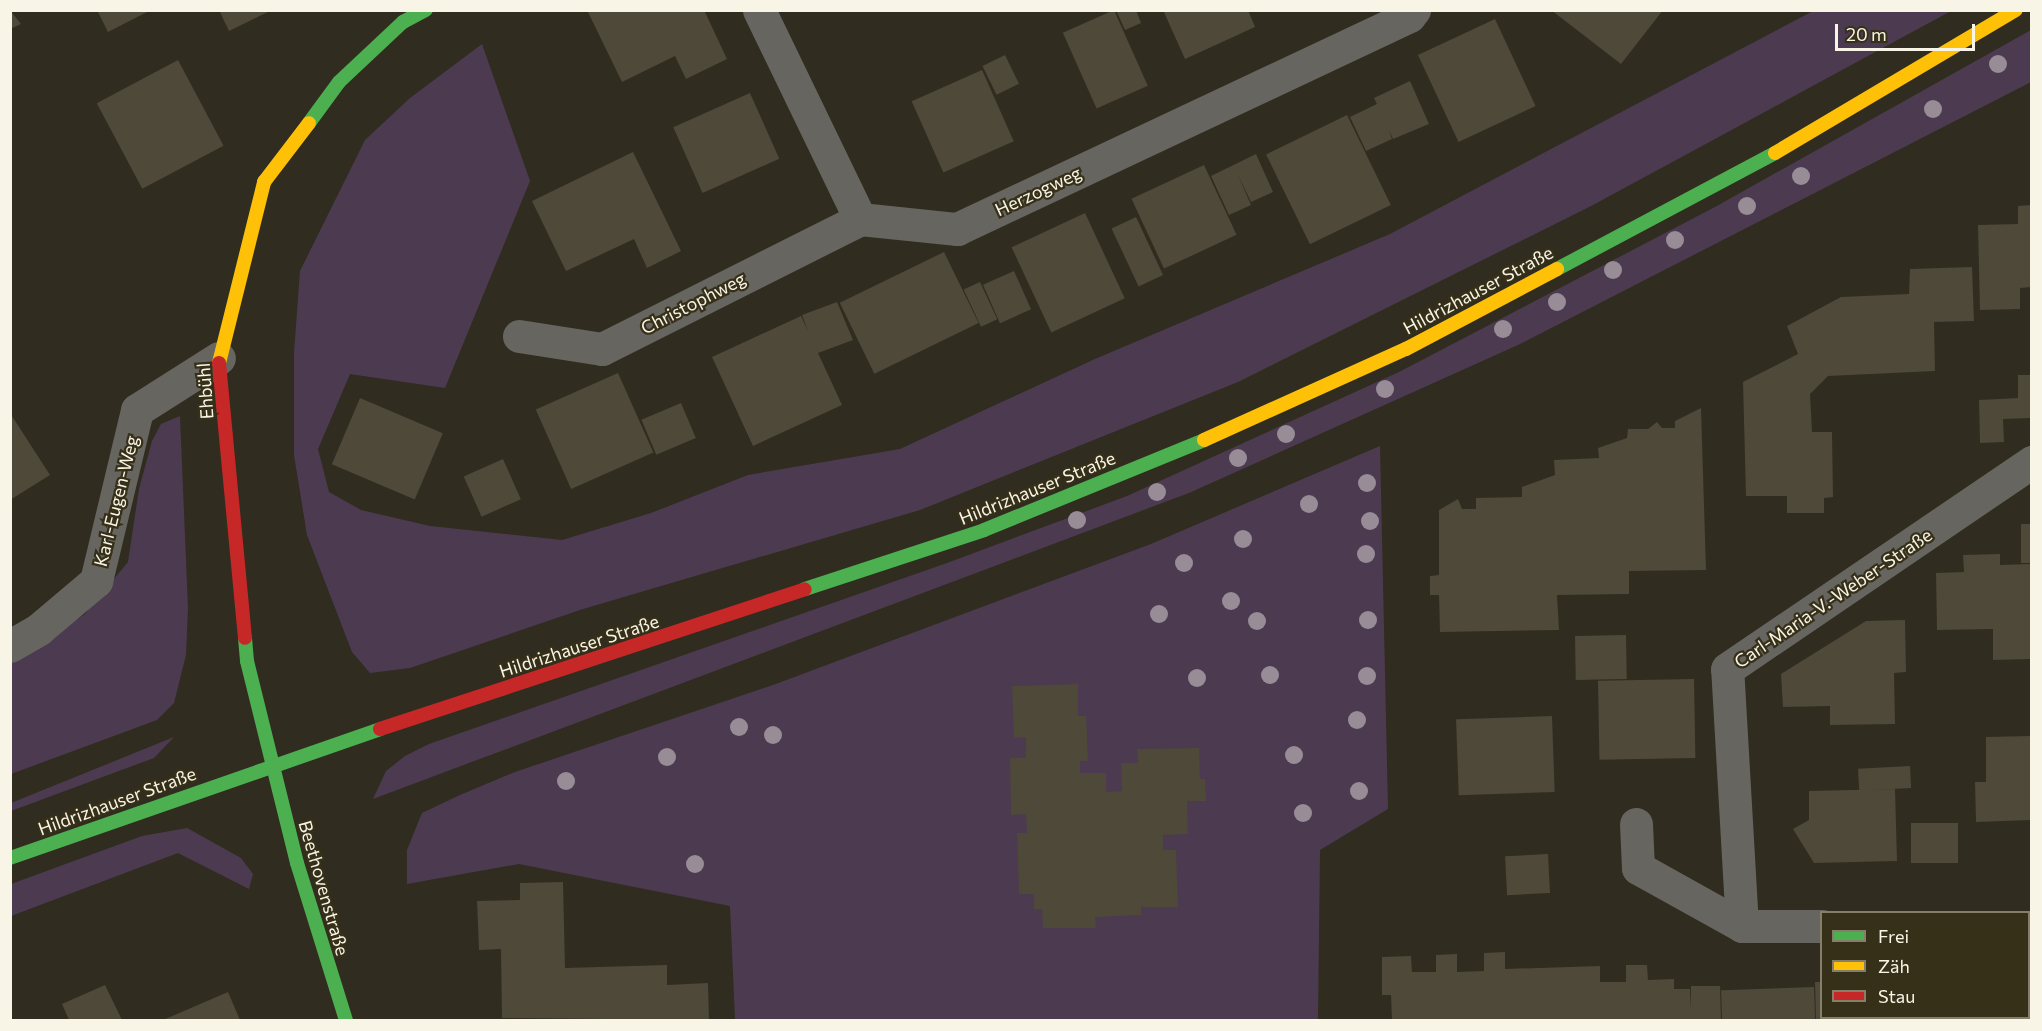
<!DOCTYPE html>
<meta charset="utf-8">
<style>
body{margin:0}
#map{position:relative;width:2042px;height:1031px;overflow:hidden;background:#302c1f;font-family:Commissioner,sans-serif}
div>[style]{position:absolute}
.green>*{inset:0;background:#4c3b50}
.building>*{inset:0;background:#4e4939;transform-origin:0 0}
.street>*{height:33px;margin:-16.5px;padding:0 16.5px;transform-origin:16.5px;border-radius:16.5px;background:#676560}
.fast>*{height:14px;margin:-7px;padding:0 7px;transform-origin:7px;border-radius:7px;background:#4caf50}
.slow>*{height:14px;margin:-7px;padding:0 7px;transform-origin:7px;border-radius:7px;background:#ffc107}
.jam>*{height:14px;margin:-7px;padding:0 7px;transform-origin:7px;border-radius:7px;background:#c62828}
.trees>*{width:18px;height:18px;margin:-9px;border-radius:50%;background:#988c96}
span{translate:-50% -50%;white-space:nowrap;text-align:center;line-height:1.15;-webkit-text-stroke:4.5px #363019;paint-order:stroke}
.street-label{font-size:18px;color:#f8f4e6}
.frame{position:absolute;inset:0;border:12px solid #f8f4e6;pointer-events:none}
.legend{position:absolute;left:1820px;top:911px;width:210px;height:108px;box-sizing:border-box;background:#363019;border:2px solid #847e6b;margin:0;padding:8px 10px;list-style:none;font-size:18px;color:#f8f4e6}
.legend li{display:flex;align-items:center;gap:12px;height:30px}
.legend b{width:30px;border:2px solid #847e6b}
.scale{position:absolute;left:1835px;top:24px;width:140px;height:27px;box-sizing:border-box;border:3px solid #f8f4e6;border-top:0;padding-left:8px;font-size:18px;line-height:21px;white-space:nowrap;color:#f8f4e6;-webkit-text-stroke:4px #363019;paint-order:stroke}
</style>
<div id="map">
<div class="green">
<i style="clip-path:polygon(1815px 10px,1951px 11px,1593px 205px,1238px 382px,920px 510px,583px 609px,410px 668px,370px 673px,352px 652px,307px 535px,294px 455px,294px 353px,300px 271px,365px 140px,410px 98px,482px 44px,530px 181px,445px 388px,350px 374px,318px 449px,329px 492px,361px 510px,430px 526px,562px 540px,651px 513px,748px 475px,900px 449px,1095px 359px,1390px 234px)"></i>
<i style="clip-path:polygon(2031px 30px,2031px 82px,1518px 345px,1189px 493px,373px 799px,386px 771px,405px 756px,429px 744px,947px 563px,1127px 496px,1399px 372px,1715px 207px)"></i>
<i style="clip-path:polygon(180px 416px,188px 608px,186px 655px,174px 703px,157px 720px,11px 774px,11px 663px,85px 614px,128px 562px,139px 489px,152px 441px,161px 424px)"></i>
<i style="clip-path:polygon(1380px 446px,1388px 809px,1320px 850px,1318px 1020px,735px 1020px,730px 906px,519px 864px,407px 884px,407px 850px,422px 813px,460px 795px,515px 772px,773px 685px,1151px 544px)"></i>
<i style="clip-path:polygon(174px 737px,154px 758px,11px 811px,11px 803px)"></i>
<i style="clip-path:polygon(187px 828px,241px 858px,253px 874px,249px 889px,178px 853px,11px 916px,11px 884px,142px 836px)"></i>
</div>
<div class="building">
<i style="clip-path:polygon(10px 10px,21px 24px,10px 29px)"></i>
<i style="clip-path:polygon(97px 10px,151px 10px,108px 32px)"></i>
<i style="clip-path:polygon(219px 10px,272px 10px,229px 31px)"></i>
<i style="clip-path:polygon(587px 10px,704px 10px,727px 59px,686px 79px,675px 56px,622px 82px)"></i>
<i style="left:1114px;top:10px;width:83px;height:56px;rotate:66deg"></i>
<i style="clip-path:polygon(1116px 10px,1136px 10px,1141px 23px,1125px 30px)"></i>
<i style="clip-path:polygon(1163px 10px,1248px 10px,1255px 27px,1185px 59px)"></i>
<i style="clip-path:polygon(1551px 10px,1663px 10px,1621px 64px)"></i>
<i style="left:1495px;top:19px;width:96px;height:85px;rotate:65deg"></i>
<i style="left:1005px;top:55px;width:32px;height:25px;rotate:64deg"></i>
<i style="left:178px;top:60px;width:97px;height:92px;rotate:62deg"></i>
<i style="left:982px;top:70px;width:78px;height:77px;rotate:66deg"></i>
<i style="clip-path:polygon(1410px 81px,1429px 124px,1393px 139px,1389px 130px,1392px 139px,1366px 151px,1350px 117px,1377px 104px,1374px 98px)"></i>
<i style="left:750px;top:93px;width:72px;height:84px;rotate:66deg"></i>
<i style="left:1347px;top:115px;width:100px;height:90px;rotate:64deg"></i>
<i style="clip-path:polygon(633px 152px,681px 251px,647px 268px,634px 239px,566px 271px,532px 201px)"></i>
<i style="clip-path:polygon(1256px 154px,1273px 192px,1251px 202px,1238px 175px,1251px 205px,1229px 215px,1211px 176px)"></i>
<i style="left:1204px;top:165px;width:77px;height:80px;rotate:65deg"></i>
<i style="clip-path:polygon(2031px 205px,2031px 287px,2020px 288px,2020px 309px,1980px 310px,1978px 225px,2018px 224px,2018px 206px)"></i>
<i style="left:1085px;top:213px;width:94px;height:81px;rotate:65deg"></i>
<i style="left:1136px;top:217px;width:64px;height:27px;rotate:65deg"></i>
<i style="left:944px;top:252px;width:79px;height:116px;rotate:64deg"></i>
<i style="clip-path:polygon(1972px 267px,1974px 321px,1934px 322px,1935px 371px,1828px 376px,1810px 394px,1812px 432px,1832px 432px,1833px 497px,1824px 498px,1824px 513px,1787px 513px,1787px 496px,1746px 496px,1743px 382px,1798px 354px,1787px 326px,1841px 297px,1909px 294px,1910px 269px)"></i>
<i style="left:1014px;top:271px;width:42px;height:34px;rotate:66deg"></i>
<i style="left:980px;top:282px;width:41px;height:18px;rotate:65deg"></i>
<i style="clip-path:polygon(837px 302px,853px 340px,818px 353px,842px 405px,753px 446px,712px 357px,801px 316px,808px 331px,802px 315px)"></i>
<i style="left:618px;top:373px;width:87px;height:90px;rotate:66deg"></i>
<i style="clip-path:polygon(2018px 375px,2031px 375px,2031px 418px,2003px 419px,2004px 442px,1980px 443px,1979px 400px,2018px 398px)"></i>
<i style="left:360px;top:398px;width:90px;height:72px;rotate:23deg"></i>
<i style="left:681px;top:403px;width:38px;height:43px;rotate:67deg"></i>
<i style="clip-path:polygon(1701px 408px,1706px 570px,1629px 571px,1629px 594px,1557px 595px,1559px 630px,1440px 632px,1439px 595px,1430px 595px,1430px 576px,1439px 575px,1439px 510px,1458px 499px,1462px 509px,1476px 509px,1476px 498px,1522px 497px,1522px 487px,1555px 475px,1554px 460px,1599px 458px,1598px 448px,1627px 438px,1628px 429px,1648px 429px,1657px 422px,1662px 428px,1675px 428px,1675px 421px)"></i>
<i style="clip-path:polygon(10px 413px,50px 475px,10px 500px)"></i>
<i style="left:503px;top:459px;width:44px;height:43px;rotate:66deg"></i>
<i style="left:2021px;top:524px;width:10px;height:39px"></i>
<i style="clip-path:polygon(2000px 554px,2000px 565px,2031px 564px,2031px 659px,1993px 660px,1993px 629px,1937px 630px,1936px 573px,1964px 572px,1963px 555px)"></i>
<i style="clip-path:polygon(1905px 620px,1906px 672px,1894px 673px,1895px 724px,1830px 725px,1830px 706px,1783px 707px,1781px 674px,1866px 621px)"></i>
<i style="left:1626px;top:635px;width:44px;height:51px;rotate:89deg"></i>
<i style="left:1694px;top:679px;width:79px;height:96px;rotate:89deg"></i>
<i style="clip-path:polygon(1078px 684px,1078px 716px,1086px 716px,1088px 761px,1080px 761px,1080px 773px,1106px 773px,1106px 792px,1122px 791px,1121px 763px,1138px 763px,1137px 749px,1199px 748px,1200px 779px,1205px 779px,1206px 801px,1187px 801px,1188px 834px,1163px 835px,1163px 850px,1176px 850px,1178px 907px,1141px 907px,1141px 915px,1095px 917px,1096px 928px,1043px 928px,1042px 909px,1034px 909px,1034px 894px,1019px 894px,1017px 833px,1027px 833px,1026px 814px,1011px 815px,1010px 758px,1026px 758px,1026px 737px,1014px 738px,1012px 686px)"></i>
<i style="left:1552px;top:716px;width:76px;height:96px;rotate:88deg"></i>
<i style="clip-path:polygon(2031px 736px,2031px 820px,1976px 822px,1975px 782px,1986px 782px,1986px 737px)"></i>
<i style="left:1910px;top:766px;width:22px;height:52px;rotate:87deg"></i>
<i style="clip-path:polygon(1895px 789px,1897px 861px,1814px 863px,1793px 829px,1809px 820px,1809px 791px)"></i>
<i style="left:1958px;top:823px;width:40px;height:47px;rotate:90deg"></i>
<i style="left:1548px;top:854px;width:39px;height:43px;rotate:87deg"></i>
<i style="clip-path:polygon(563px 882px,565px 968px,667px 965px,667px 985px,708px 983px,709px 1020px,502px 1018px,501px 949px,479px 950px,477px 901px,520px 900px,520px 883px)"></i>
<i style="clip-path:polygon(1505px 952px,1505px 969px,1600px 966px,1600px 982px,1626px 982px,1626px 965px,1647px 965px,1648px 980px,1674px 979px,1674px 989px,1690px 989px,1691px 1009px,1691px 986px,1720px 986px,1721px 1020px,1392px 1020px,1391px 995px,1382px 995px,1382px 957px,1411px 956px,1412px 972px,1436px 972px,1436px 955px,1457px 954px,1457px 972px,1484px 971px,1484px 953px)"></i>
<i style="clip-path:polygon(1815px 982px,1821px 982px,1821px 1017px,1841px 1020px,1816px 1020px)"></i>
<i style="clip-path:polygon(105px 985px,122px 1020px,69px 1020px,62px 1004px)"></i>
<i style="left:1814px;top:987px;width:33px;height:93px;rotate:88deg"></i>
<i style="clip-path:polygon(228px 992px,240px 1020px,163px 1020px)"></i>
<i style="left:1842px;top:1018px;width:140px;height:2px"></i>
</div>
<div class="street">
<i style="left:759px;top:10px;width:232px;rotate:64.2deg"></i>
<i style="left:860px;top:219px;width:98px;rotate:5.9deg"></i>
<i style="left:957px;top:229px;width:500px;rotate:-25.2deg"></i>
<i style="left:1409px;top:16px;width:8px;rotate:-50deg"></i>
<i style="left:519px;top:336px;width:84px;rotate:8.9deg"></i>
<i style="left:602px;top:349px;width:289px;rotate:-26.7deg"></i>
<i style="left:10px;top:646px;width:34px;rotate:-30deg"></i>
<i style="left:39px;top:629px;width:75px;rotate:-40.1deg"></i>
<i style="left:96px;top:581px;width:176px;rotate:-76.5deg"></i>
<i style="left:137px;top:410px;width:97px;rotate:-32.4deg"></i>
<i style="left:1636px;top:824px;width:44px;rotate:87.4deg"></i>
<i style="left:1638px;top:868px;width:119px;rotate:29.1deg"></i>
<i style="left:1742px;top:926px;width:80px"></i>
<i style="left:1742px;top:926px;width:257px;rotate:-93.3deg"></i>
<i style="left:1727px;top:669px;width:369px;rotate:-34.2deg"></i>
<i style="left:2028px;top:931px;width:4px;rotate:14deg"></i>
</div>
<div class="fast">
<i style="left:309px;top:123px;width:51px;rotate:-53.8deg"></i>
<i style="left:339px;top:82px;width:88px;rotate:-43.2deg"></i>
<i style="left:403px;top:22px;width:26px;rotate:-28deg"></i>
<i style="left:1557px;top:269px;width:247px;rotate:-28deg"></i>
<i style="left:805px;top:589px;width:188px;rotate:-18.2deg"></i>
<i style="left:984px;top:530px;width:238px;rotate:-22.2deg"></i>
<i style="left:245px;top:638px;width:23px;rotate:85deg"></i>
<i style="left:247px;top:661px;width:208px;rotate:76.1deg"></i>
<i style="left:297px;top:863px;width:164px;rotate:72.7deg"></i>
<i style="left:10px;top:858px;width:392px;rotate:-19.2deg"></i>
</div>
<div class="slow">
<i style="left:1775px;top:153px;width:280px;rotate:-30.7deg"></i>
<i style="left:219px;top:363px;width:187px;rotate:-76deg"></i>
<i style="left:264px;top:182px;width:74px;rotate:-52.7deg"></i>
<i style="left:1204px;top:440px;width:222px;rotate:-24.3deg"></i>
<i style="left:1406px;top:349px;width:171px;rotate:-27.9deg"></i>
</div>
<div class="jam">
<i style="left:219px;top:363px;width:276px;rotate:84.6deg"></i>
<i style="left:380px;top:729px;width:447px;rotate:-18.2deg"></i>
</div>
<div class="trees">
<i style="left:1998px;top:64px"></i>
<i style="left:1933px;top:109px"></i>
<i style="left:1801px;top:176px"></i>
<i style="left:1747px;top:206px"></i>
<i style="left:1675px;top:240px"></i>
<i style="left:1613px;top:270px"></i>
<i style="left:1557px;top:302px"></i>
<i style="left:1503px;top:329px"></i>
<i style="left:1385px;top:389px"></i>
<i style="left:1286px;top:434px"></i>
<i style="left:1238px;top:458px"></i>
<i style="left:1367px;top:483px"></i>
<i style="left:1157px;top:492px"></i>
<i style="left:1309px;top:504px"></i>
<i style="left:1077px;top:520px"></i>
<i style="left:1370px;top:521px"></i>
<i style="left:1243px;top:539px"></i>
<i style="left:1366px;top:554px"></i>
<i style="left:1184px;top:563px"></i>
<i style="left:1231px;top:601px"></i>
<i style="left:1159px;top:614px"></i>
<i style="left:1368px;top:620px"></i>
<i style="left:1257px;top:621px"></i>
<i style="left:1270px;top:675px"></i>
<i style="left:1367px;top:676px"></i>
<i style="left:1197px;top:678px"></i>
<i style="left:1357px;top:720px"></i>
<i style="left:739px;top:727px"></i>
<i style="left:773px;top:735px"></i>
<i style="left:1294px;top:755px"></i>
<i style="left:667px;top:757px"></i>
<i style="left:566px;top:781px"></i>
<i style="left:1359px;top:791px"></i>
<i style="left:1303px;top:813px"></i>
<i style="left:695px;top:864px"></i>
</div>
<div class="street-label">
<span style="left:1038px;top:191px;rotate:-25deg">Herzogweg</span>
<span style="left:1478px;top:290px;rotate:-28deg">Hildrizhauser Straße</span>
<span style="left:693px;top:303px;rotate:-27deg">Christophweg</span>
<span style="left:205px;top:391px;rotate:-94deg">Ehbühl</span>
<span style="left:1037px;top:488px;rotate:-22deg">Hildrizhauser Straße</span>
<span style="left:116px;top:501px;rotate:-76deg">Karl-Eugen-Weg</span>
<span style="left:1833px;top:598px;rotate:-34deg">Carl-Maria-V.-Weber-Straße</span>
<span style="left:579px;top:646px;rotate:-18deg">Hildrizhauser Straße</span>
<span style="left:117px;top:801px;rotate:-20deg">Hildrizhauser Straße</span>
<span style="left:324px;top:888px;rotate:74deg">Beethovenstraße</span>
</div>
<div class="frame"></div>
<ul class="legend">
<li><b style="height:8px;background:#4caf50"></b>Frei</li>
<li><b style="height:8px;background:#ffc107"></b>Zäh</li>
<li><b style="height:8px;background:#c62828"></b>Stau</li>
</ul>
<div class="scale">20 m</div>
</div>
